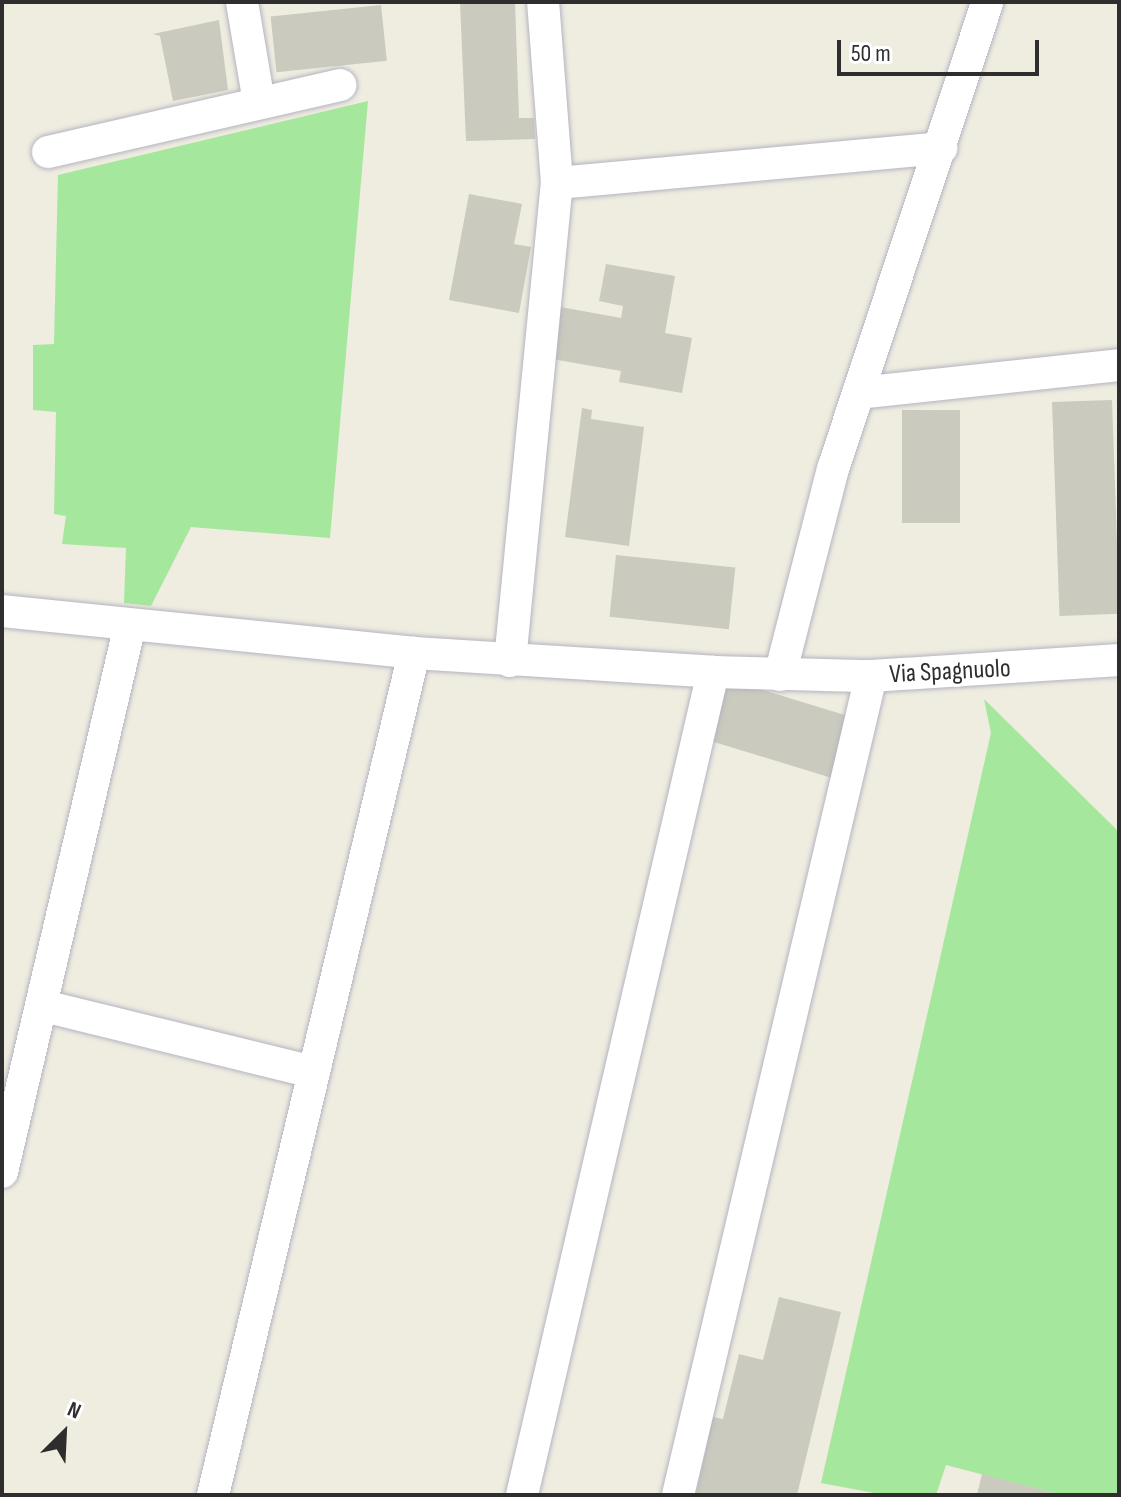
<!DOCTYPE html>
<style>
body{margin:0}
#map{position:relative;width:1121px;height:1497px;overflow:hidden;background:#efece0;font-family:"Sofia Sans Condensed",sans-serif}
div>[style]{position:absolute}
.green>*{inset:0;background:#a5e79c}
.building>*{inset:0;background:#cbcabe;transform-origin:0 0}
.roads{filter:drop-shadow(0 0 2px #b4b4c1) drop-shadow(0 0 2px #b4b4c1)}
.street>*{height:32px;margin:-16px;padding:0 16px;transform-origin:16px;border-radius:16px;background:#fff}
span{translate:-50% -50%;white-space:nowrap;text-align:center;line-height:1.15;-webkit-text-stroke:6px #fff;paint-order:stroke}
.street-label{font-size:26px;color:#2e2e2e}
.frame{position:absolute;inset:0;border:4px solid #2e2e2e;pointer-events:none}
.north{position:absolute;left:24px;top:1393px;width:80px;height:80px;-webkit-text-stroke:6px #fff;paint-order:stroke;rotate:24deg;font-size:22px;font-weight:700;line-height:32px;text-align:center;color:#2e2e2e}
.north::after{content:'';display:block;margin:auto;width:28px;height:36px;background:#2e2e2e;clip-path:polygon(50% 0,100% 100%,50% 72%,0 100%)}
.scale{position:absolute;left:837px;top:40px;width:202px;height:36px;box-sizing:border-box;border:4px solid #2e2e2e;border-top:0;padding-left:10px;font-size:24px;line-height:28px;white-space:nowrap;color:#2e2e2e;-webkit-text-stroke:6px #fff;paint-order:stroke}
</style>
<div id="map">
<div class="green">
<i style="clip-path:polygon(368px 101px,330px 538px,191px 527px,151px 606px,124px 603px,126px 548px,62px 544px,66px 516px,54px 514px,56px 412px,33px 410px,33px 345px,54px 344px,58px 175px)"></i>
<i style="clip-path:polygon(984px 699px,1119px 832px,1119px 1495px,1061px 1495px,946px 1465px,936px 1495px,885px 1495px,821px 1483px,991px 733px)"></i>
</div>
<div class="building">
<i style="clip-path:polygon(460px 2px,515px 2px,519px 118px,534px 118px,535px 139px,466px 141px)"></i>
<i style="left:381px;top:5px;width:56px;height:111px;rotate:84deg"></i>
<i style="clip-path:polygon(219px 20px,228px 90px,173px 101px,160px 36px,153px 34px)"></i>
<i style="clip-path:polygon(469px 194px,522px 204px,514px 244px,531px 247px,519px 313px,449px 300px)"></i>
<i style="clip-path:polygon(606px 264px,675px 276px,665px 333px,692px 338px,682px 393px,619px 382px,621px 371px,546px 358px,555px 306px,621px 318px,623px 306px,599px 301px)"></i>
<i style="left:1112px;top:400px;width:214px;height:60px;rotate:88deg"></i>
<i style="clip-path:polygon(582px 408px,592px 410px,591px 419px,644px 427px,629px 546px,565px 537px)"></i>
<i style="left:902px;top:410px;width:58px;height:113px"></i>
<i style="left:616px;top:555px;width:120px;height:62px;rotate:6deg"></i>
<i style="left:727px;top:679px;width:131px;height:64px;rotate:17deg"></i>
<i style="clip-path:polygon(779px 1297px,841px 1312px,797px 1495px,696px 1494px,713px 1417px,723px 1419px,739px 1354px,763px 1360px)"></i>
<i style="clip-path:polygon(982px 1474px,1057px 1494px,1057px 1495px,977px 1495px)"></i>
</div>
<div class="roads">
<div class="street">
<i style="left:242px;top:2px;width:102px;rotate:80.4deg"></i>
<i style="left:48px;top:152px;width:300px;rotate:-12.9deg"></i>
<i style="left:557px;top:183px;width:386px;rotate:-5.2deg"></i>
<i style="left:859px;top:393px;width:262px;rotate:-6.1deg"></i>
<i style="left:2px;top:611px;width:414px;rotate:5.8deg"></i>
<i style="left:414px;top:653px;width:300px;rotate:3.6deg"></i>
<i style="left:713px;top:672px;width:158px;rotate:1.5deg"></i>
<i style="left:871px;top:676px;width:249px;rotate:-3.7deg"></i>
<i style="left:510px;top:661px;width:480px;rotate:-84.4deg"></i>
<i style="left:557px;top:183px;width:182px;rotate:-94.4deg"></i>
<i style="left:780px;top:675px;width:213px;rotate:-75.6deg"></i>
<i style="left:833px;top:469px;width:492px;rotate:-71.7deg"></i>
<i style="left:44px;top:1006px;width:277px;rotate:13.8deg"></i>
<i style="left:2px;top:1172px;width:562px;rotate:-76.83deg"></i>
<i style="left:213px;top:1495px;width:866px;rotate:-76.57deg"></i>
<i style="left:522px;top:1495px;width:845px;rotate:-76.93deg"></i>
<i style="left:678px;top:1495px;width:841px;rotate:-76.74deg"></i>
</div>
</div>
<div class="street-label">
<span style="left:950px;top:672px;rotate:-3deg">Via Spagnuolo</span>
</div>
<div class="frame"></div>
<div class="north">N</div>
<div class="scale">50 m</div>
</div>
